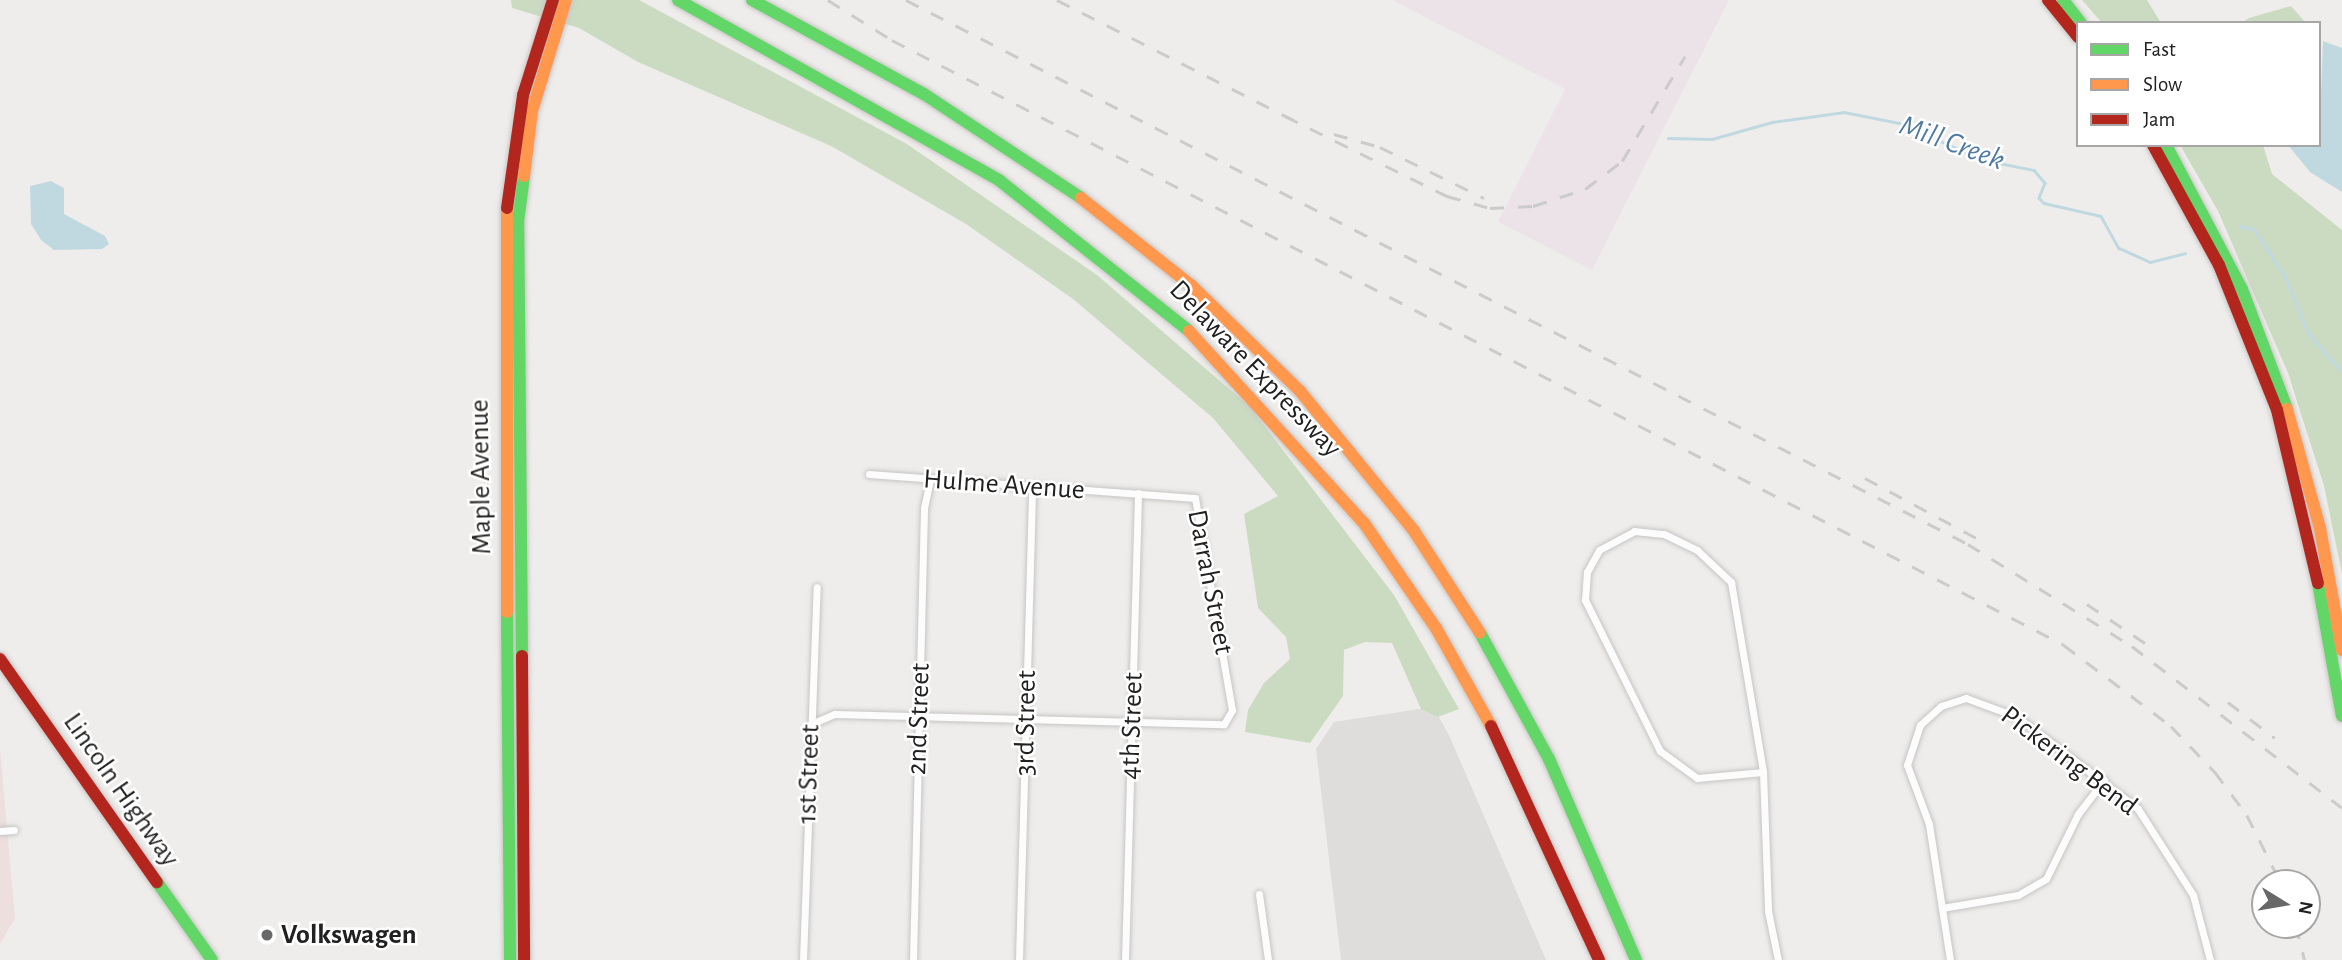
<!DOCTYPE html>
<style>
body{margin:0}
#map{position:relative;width:2342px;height:960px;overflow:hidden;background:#efedeb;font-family:"Alegreya Sans",sans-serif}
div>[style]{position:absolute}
.residential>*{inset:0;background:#dedddc}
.commercial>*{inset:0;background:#ecdfdd}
.industrial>*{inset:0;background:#ece3e9}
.forest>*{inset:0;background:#cbdbc2}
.water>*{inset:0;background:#c0d9e0}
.stream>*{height:2.5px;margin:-1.25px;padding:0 1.25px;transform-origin:1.25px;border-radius:1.25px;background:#c0d9e0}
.roads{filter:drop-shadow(0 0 2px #c6c5c4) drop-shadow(0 0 2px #c6c5c4)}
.street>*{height:7px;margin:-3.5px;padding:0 3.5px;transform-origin:3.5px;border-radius:3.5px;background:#fdfcfc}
.fast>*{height:12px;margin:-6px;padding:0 6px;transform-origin:6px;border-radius:6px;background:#63d668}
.slow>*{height:12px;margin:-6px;padding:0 6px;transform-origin:6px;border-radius:6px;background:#ff974d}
.jam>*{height:12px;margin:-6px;padding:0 6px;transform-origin:6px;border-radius:6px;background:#b3261e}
.rail>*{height:2.5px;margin-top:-1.25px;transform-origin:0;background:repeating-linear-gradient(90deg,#cbcbcb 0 14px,transparent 0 28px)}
.dots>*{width:19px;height:19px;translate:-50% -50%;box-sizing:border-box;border:4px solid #fff;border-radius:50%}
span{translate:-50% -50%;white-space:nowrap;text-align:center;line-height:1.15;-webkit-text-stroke:5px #fff;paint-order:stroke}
.street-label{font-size:28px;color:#212121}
.poi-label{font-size:28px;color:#212121;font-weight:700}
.left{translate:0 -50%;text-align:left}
.water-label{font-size:30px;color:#4f7aa4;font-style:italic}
.legend{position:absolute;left:2076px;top:21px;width:245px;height:126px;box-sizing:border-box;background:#fff;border:2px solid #a6a6a6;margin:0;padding:9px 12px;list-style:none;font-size:21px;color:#212121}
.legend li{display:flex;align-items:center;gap:14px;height:35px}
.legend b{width:35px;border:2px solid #a6a6a6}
.north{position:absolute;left:2251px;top:869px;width:70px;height:70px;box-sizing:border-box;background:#fff;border:2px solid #a6a6a6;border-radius:50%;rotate:101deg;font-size:19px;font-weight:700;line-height:28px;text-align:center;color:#212121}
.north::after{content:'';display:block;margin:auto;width:24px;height:32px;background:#696868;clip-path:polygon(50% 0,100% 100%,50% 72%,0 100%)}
</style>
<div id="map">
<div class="residential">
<i style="clip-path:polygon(1433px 707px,1449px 735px,1546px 960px,1341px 960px,1316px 749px,1334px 722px)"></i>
</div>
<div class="commercial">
<i style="clip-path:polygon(0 748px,15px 918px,0 944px)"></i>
</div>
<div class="industrial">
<i style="clip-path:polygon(1392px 0,1729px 0,1592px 270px,1498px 222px,1565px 89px)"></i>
</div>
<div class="forest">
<i style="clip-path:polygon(511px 0,639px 0,907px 144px,1097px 275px,1249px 406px,1394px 595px,1459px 709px,1438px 717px,1421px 709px,1392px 643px,1365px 642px,1344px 650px,1343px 696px,1310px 743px,1245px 732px,1248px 710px,1264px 683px,1290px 659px,1286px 637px,1258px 608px,1244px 514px,1278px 496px,1213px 418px,1073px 299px,966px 224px,831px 146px,638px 62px,579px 28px,512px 8px)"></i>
<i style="clip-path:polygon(2082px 0,2147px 0,2161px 23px,2102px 23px)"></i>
<i style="clip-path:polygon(2291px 6px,2306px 23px,2241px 23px,2249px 18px)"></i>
<i style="clip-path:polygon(2180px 145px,2263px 145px,2272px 174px,2342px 230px,2342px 574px,2324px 486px,2288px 373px,2218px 211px)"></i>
</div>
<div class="water">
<i style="clip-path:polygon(2323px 41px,2342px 48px,2342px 192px,2310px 172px,2288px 145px,2319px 145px)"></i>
<i style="clip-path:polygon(51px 181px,64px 188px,64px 214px,105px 236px,109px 244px,102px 249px,54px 250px,41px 240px,31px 224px,30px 186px)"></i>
</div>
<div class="stream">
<i style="left:1668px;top:138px;width:44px;rotate:1.3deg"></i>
<i style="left:1712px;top:139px;width:62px;rotate:-15.8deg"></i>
<i style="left:1772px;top:122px;width:73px;rotate:-7.9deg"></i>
<i style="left:1844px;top:112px;width:56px;rotate:11.3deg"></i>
<i style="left:1899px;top:123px;width:93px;rotate:23.5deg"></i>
<i style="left:1984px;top:160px;width:51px;rotate:11.3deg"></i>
<i style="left:2034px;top:170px;width:17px;rotate:50deg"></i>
<i style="left:2045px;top:183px;width:16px;rotate:112deg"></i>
<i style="left:2039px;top:198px;width:7px;rotate:45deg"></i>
<i style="left:2044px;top:203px;width:58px;rotate:12.8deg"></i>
<i style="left:2101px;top:216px;width:37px;rotate:61deg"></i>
<i style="left:2119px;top:248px;width:34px;rotate:24deg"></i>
<i style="left:2150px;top:262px;width:36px;rotate:-14deg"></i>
<i style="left:2240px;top:226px;width:16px;rotate:15deg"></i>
<i style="left:2255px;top:230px;width:55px;rotate:56.9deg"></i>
<i style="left:2285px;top:276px;width:61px;rotate:67.7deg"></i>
<i style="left:2308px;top:332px;width:52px;rotate:49.6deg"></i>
</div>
<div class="roads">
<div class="street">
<i style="left:1634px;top:531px;width:30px;rotate:6deg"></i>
<i style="left:1664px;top:534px;width:37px;rotate:26deg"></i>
<i style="left:1697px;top:550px;width:47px;rotate:43.3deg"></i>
<i style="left:1731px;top:582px;width:193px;rotate:80.4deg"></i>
<i style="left:1763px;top:772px;width:66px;rotate:174.8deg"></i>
<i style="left:1697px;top:778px;width:46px;rotate:-143.9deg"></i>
<i style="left:1660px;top:751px;width:169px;rotate:-116.4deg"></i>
<i style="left:1585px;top:600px;width:28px;rotate:-86deg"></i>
<i style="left:1587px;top:572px;width:25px;rotate:-61deg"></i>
<i style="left:1599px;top:550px;width:40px;rotate:-28deg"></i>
<i style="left:811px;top:724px;width:26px;rotate:-23deg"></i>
<i style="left:835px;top:714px;width:389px;rotate:1.5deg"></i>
<i style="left:1224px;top:724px;width:16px;rotate:-60deg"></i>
<i style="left:1232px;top:710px;width:215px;rotate:-99.9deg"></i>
<i style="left:1195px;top:498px;width:327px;rotate:-175.8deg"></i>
<i style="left:1763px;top:772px;width:139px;rotate:87.9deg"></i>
<i style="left:1768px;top:911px;width:50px;rotate:78.5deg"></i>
<i style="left:0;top:831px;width:14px;rotate:-4deg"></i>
<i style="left:1259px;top:894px;width:67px;rotate:82.2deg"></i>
<i style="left:1942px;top:908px;width:77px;rotate:-9.7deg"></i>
<i style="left:2018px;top:895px;width:32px;rotate:-30deg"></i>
<i style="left:2046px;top:879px;width:72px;rotate:-63.8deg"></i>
<i style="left:2078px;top:814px;width:43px;rotate:-52.6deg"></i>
<i style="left:803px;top:960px;width:373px;rotate:-87.9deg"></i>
<i style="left:913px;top:960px;width:452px;rotate:-88.6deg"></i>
<i style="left:924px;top:508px;width:29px;rotate:-78deg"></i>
<i style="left:1019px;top:960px;width:474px;rotate:-88.4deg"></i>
<i style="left:1125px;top:960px;width:467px;rotate:-88.4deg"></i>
<i style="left:1950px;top:960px;width:138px;rotate:-98.8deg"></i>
<i style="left:1929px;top:824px;width:63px;rotate:-110.4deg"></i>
<i style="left:1907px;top:765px;width:42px;rotate:-72deg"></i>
<i style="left:1920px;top:725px;width:28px;rotate:-42deg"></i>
<i style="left:1941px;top:706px;width:26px;rotate:-18deg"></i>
<i style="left:1966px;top:698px;width:54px;rotate:20.4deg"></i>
<i style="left:2017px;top:717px;width:152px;rotate:37.2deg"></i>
<i style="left:2138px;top:809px;width:102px;rotate:57.4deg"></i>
<i style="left:2193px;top:895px;width:67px;rotate:75.3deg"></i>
</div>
<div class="fast">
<i style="left:678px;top:0;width:369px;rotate:29.3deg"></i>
<i style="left:1000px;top:181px;width:241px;rotate:38.4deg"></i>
<i style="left:752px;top:0;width:196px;rotate:28.7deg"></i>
<i style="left:924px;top:94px;width:188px;rotate:33.5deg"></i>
<i style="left:2063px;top:0;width:29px;rotate:52deg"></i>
<i style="left:2166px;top:145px;width:163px;rotate:62.2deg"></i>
<i style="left:2242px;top:289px;width:128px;rotate:69.4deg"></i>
<i style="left:2318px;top:583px;width:135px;rotate:79.8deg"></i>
<i style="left:507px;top:612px;width:348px;rotate:89.5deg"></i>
<i style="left:1480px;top:633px;width:144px;rotate:61.3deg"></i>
<i style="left:1549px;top:759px;width:219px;rotate:66.6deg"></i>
<i style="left:522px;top:656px;width:434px;rotate:-90.5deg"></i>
<i style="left:518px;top:222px;width:46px;rotate:-82.6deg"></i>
<i style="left:157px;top:882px;width:95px;rotate:54.8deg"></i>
</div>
<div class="slow">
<i style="left:524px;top:176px;width:65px;rotate:-83deg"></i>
<i style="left:532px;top:111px;width:116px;rotate:-73deg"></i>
<i style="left:1081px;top:198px;width:142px;rotate:38.4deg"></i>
<i style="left:1192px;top:286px;width:151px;rotate:44.2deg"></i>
<i style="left:1300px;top:391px;width:181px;rotate:50.8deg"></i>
<i style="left:1414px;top:531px;width:121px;rotate:57.1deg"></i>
<i style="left:1189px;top:331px;width:260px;rotate:47.7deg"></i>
<i style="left:1364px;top:523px;width:127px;rotate:55.6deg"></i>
<i style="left:1436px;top:628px;width:112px;rotate:60.7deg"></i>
<i style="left:2287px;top:409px;width:123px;rotate:74.5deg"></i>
<i style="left:2320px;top:528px;width:124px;rotate:79.8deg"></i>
<i style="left:507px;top:612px;width:404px;rotate:-90deg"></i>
</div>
<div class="jam">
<i style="left:2048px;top:0;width:48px;rotate:51deg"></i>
<i style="left:2153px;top:145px;width:137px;rotate:61.2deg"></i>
<i style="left:2219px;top:265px;width:156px;rotate:68.2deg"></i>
<i style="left:2277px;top:410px;width:178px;rotate:76.7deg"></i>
<i style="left:507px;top:208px;width:114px;rotate:-81.9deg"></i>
<i style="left:523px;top:95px;width:100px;rotate:-72.5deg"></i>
<i style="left:522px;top:656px;width:304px;rotate:89.6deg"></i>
<i style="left:0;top:659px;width:273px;rotate:54.9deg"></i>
<i style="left:1491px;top:726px;width:258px;rotate:65.2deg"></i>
</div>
</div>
<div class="rail">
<i style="left:828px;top:0;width:75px;rotate:32deg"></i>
<i style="left:892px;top:40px;width:1319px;rotate:27.3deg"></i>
<i style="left:2064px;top:645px;width:134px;rotate:37.1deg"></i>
<i style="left:2171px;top:726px;width:64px;rotate:46.3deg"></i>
<i style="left:2215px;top:772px;width:54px;rotate:53.3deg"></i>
<i style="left:2247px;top:815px;width:76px;rotate:63.4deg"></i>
<i style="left:906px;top:0;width:1193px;rotate:27.12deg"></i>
<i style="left:1968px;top:544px;width:193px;rotate:31.9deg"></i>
<i style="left:2132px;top:646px;width:265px;rotate:37.6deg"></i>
<i style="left:1057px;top:0;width:266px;rotate:26.9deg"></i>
<i style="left:1285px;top:116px;width:181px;rotate:26.3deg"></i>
<i style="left:1447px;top:196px;width:45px;rotate:15.6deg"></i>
<i style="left:1490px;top:208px;width:43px;rotate:-2.7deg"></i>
<i style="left:1533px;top:206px;width:55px;rotate:-18.1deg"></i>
<i style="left:1585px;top:189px;width:46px;rotate:-37.1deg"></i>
<i style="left:1622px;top:161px;width:122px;rotate:-59deg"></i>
<i style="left:1334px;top:134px;width:48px;rotate:15.8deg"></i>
<i style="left:1380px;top:147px;width:116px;rotate:26.1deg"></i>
<i style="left:1865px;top:478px;width:133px;rotate:28.3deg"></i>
<i style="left:2087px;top:604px;width:70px;rotate:33.9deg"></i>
<i style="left:2228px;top:702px;width:59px;rotate:37.5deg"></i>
<i style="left:2296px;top:925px;width:36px;rotate:76deg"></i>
</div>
<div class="dots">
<i style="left:267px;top:935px;background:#696868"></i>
</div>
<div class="street-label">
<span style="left:1255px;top:369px;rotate:46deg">Delaware Expressway</span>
<span style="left:481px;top:477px;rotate:-91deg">Maple Avenue</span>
<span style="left:1004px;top:485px;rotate:4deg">Hulme Avenue</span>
<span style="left:1210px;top:582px;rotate:79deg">Darrah Street</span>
<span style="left:919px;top:719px;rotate:-88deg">2nd Street</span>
<span style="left:1026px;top:723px;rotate:-89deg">3rd Street</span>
<span style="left:1132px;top:726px;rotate:-88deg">4th Street</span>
<span style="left:2069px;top:761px;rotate:37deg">Pickering Bend</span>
<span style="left:809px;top:774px;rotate:-88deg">1st Street</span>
<span style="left:121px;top:790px;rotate:55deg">Lincoln Highway</span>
</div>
<div class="poi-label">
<span class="left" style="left:281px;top:935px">Volkswagen</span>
</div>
<div class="water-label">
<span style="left:1952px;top:143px;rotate:20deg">Mill Creek</span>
</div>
<ul class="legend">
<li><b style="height:9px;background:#63d668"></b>Fast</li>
<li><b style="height:9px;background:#ff974d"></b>Slow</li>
<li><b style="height:9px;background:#b3261e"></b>Jam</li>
</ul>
<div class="north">N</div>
</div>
